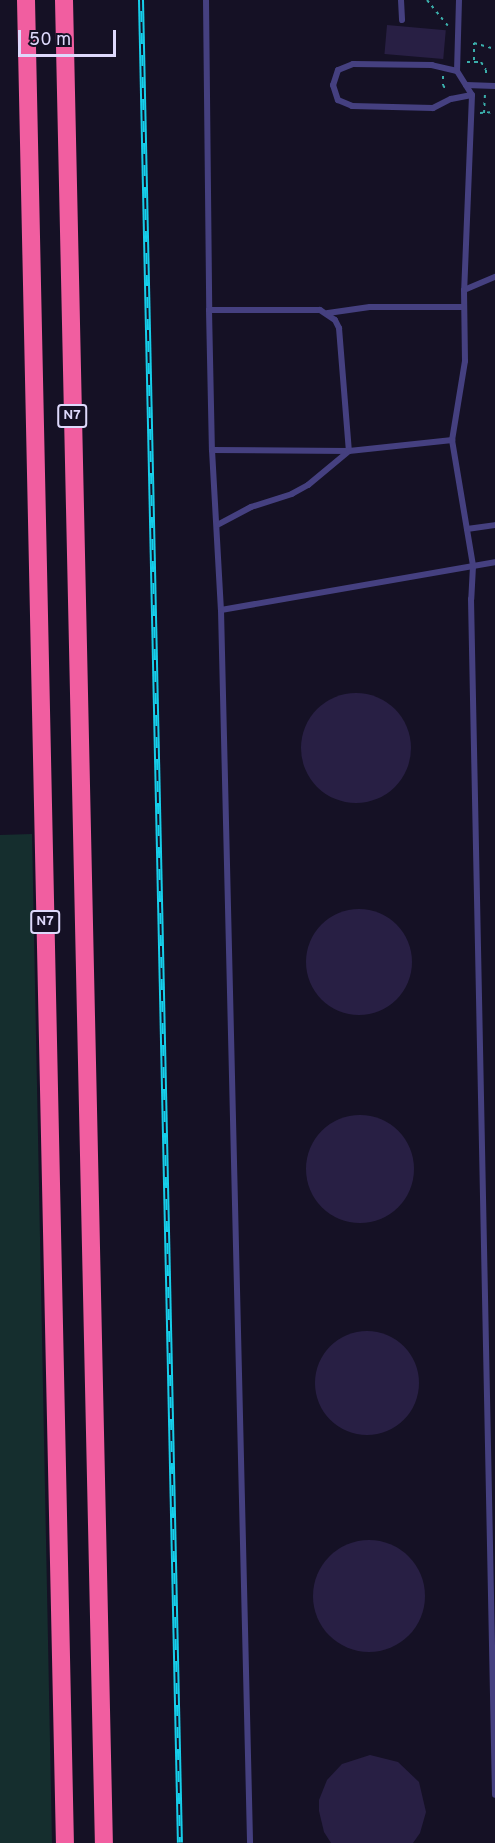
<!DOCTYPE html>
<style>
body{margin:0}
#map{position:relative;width:495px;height:1843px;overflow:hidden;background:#151125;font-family:Overpass,sans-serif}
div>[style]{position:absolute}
.green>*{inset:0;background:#152e2e}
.building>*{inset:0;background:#281f44;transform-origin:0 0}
.round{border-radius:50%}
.path>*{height:2px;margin-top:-1px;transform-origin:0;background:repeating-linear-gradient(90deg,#3aaeab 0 3px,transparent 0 7.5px)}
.service>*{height:6px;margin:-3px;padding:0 3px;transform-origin:3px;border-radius:3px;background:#454080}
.motorway>*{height:18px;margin:-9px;padding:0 9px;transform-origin:9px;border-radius:9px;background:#f15ea0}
.rail>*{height:6px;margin-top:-3px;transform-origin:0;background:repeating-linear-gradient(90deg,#151125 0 11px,#16ceea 0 22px);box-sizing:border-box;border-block:2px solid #16ceea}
span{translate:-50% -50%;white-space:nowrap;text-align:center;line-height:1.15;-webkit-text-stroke:4.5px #151125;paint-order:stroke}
.shield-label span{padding:2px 4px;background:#151125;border:2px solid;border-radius:4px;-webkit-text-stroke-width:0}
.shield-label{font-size:14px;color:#ded9fc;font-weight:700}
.scale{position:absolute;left:18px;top:30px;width:98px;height:27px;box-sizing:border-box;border:3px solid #ded9fc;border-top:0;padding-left:8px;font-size:18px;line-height:21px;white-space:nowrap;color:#ded9fc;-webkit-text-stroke:4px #151125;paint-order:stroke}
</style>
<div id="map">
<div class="green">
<i style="clip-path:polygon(32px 834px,52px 1843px,0 1843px,0 835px)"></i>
</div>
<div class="building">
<i style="left:387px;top:25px;width:59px;height:29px;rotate:5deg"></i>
<i class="round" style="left:301px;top:693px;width:110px;height:110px"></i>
<i class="round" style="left:306px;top:909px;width:106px;height:106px"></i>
<i class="round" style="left:306px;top:1115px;width:108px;height:108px"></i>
<i class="round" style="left:315px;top:1331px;width:104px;height:104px"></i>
<i class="round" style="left:313px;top:1540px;width:112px;height:112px"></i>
<i style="clip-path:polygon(370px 1755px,398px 1762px,419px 1782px,426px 1812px,420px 1833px,413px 1843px,331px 1843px,324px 1832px,319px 1811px,319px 1800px,327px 1780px,342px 1764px)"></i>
</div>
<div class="path">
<i style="left:427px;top:0;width:33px;rotate:51deg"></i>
<i style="left:474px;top:60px;width:17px;rotate:-90deg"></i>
<i style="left:474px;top:43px;width:22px;rotate:16deg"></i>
<i style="left:467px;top:62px;width:14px"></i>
<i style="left:481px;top:62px;width:9px;rotate:58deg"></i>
<i style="left:486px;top:70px;width:6px;rotate:90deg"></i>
<i style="left:443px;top:76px;width:9px;rotate:90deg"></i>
<i style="left:443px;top:85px;width:6px;rotate:59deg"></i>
<i style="left:480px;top:113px;width:15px;rotate:-4deg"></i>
<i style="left:484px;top:113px;width:19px;rotate:-87deg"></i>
</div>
<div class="service">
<i style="left:206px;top:0;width:310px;rotate:89.4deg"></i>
<i style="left:209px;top:310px;width:140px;rotate:88.8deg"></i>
<i style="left:212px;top:450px;width:160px;rotate:86.8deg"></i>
<i style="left:221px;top:610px;width:1233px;rotate:88.65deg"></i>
<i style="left:401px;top:0;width:20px;rotate:87deg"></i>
<i style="left:459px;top:0;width:71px;rotate:91.6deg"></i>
<i style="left:457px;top:71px;width:28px;rotate:58deg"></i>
<i style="left:472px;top:95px;width:195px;rotate:92.3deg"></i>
<i style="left:464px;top:290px;width:71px;rotate:89.2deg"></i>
<i style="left:465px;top:361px;width:80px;rotate:99.3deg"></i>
<i style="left:452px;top:440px;width:128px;rotate:80.5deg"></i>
<i style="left:473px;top:566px;width:33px;rotate:93deg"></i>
<i style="left:471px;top:599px;width:1196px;rotate:88.85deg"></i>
<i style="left:457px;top:71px;width:26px;rotate:-167deg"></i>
<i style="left:432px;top:65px;width:79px;rotate:-179.3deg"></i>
<i style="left:353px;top:64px;width:16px;rotate:158deg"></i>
<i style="left:338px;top:70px;width:16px;rotate:108deg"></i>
<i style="left:333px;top:85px;width:16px;rotate:72deg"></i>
<i style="left:338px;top:100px;width:15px;rotate:23deg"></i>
<i style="left:352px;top:106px;width:81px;rotate:1.4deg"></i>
<i style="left:433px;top:108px;width:20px;rotate:-27deg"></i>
<i style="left:451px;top:99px;width:21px;rotate:-11deg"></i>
<i style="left:466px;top:85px;width:29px;rotate:2deg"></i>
<i style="left:464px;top:290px;width:34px;rotate:-23deg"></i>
<i style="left:209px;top:310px;width:111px"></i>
<i style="left:320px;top:310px;width:18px;rotate:34deg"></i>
<i style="left:335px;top:320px;width:9px;rotate:63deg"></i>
<i style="left:339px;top:328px;width:123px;rotate:85.4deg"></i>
<i style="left:349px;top:451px;width:53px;rotate:140.3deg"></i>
<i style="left:308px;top:485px;width:18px;rotate:151deg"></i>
<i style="left:292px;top:494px;width:43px;rotate:162.4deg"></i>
<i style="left:251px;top:507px;width:38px;rotate:152deg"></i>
<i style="left:328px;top:313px;width:42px;rotate:-8.1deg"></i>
<i style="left:370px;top:307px;width:94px"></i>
<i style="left:212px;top:450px;width:137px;rotate:0.4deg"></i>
<i style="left:349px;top:451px;width:104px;rotate:-6.1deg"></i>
<i style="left:467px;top:529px;width:28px;rotate:-8deg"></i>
<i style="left:221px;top:610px;width:278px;rotate:-9.9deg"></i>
</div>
<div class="motorway">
<i style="left:26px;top:0;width:1843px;rotate:88.79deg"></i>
<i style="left:64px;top:0;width:1843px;rotate:88.76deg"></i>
</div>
<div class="rail">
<i style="left:141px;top:0;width:1843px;rotate:88.79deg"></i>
</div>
<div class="shield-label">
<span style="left:72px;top:416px">N7</span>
<span style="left:45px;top:922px">N7</span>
</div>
<div class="scale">50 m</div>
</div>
